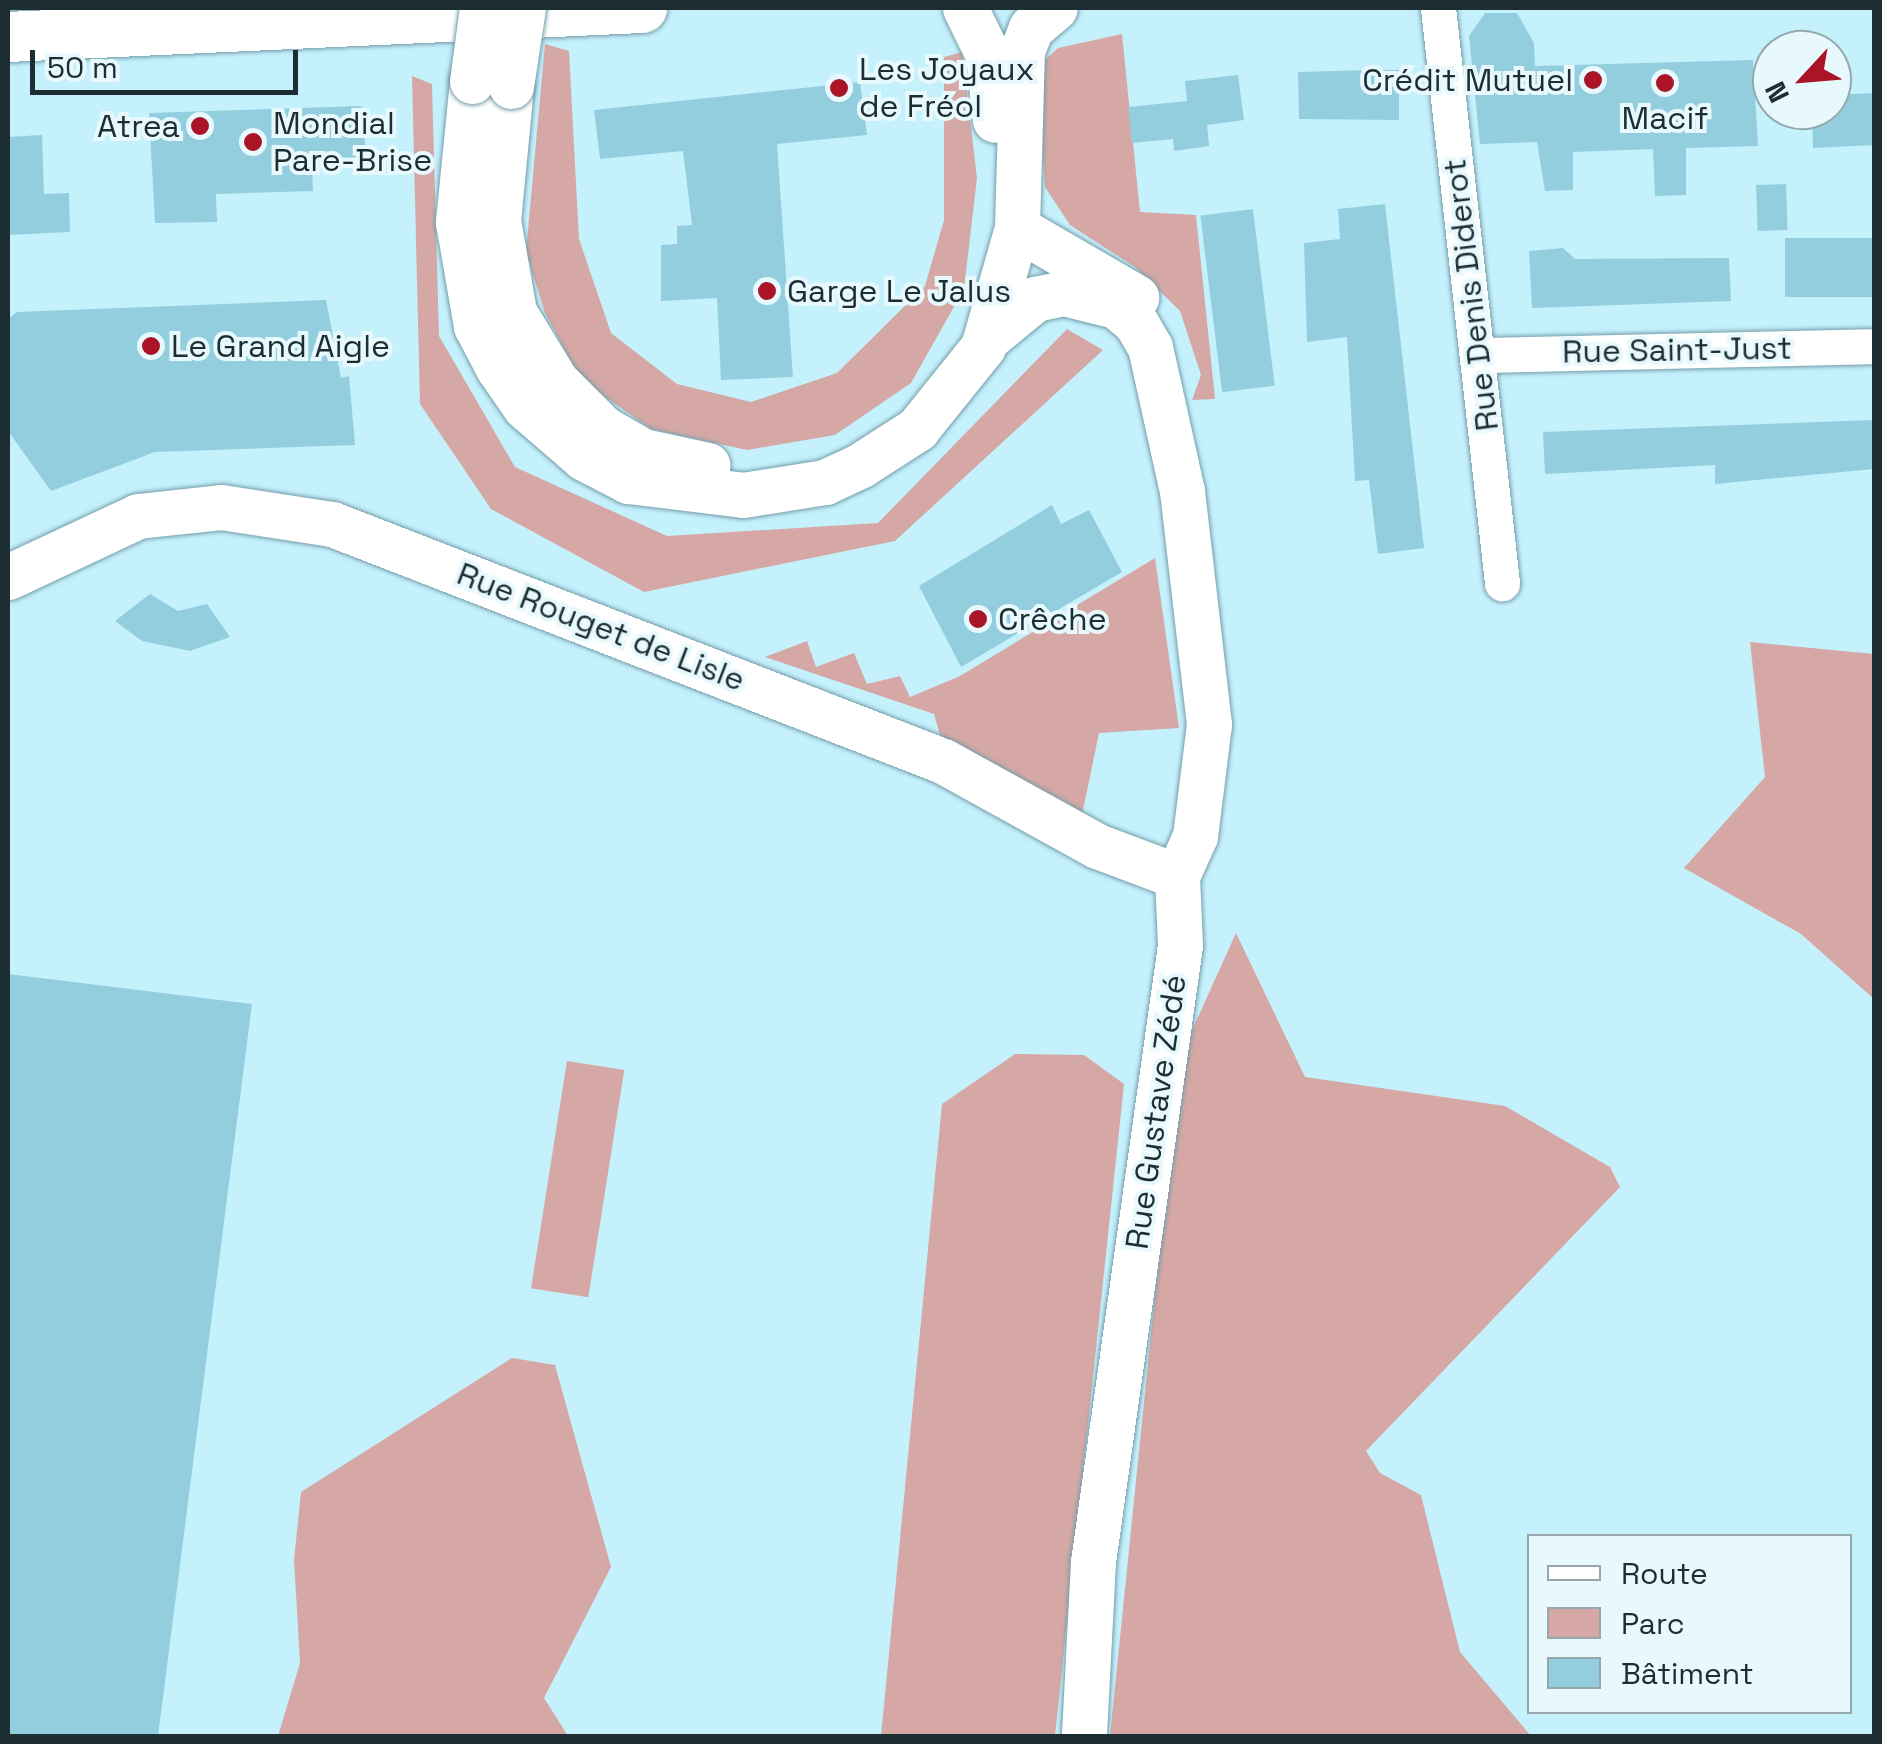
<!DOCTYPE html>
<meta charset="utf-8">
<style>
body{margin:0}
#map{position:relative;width:1882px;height:1744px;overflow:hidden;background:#c5f1fd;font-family:"Space Grotesk",sans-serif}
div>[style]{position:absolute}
.green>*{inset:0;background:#d6a8a5;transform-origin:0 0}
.building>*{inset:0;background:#93cede;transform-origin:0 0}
.roads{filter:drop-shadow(0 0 2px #749ea9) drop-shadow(0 0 2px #749ea9)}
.minor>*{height:35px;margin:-17.5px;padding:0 17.5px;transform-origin:17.5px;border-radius:17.5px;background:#fff}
.tertiary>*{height:45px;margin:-22.5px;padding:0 22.5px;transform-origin:22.5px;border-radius:22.5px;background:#fff}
.secondary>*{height:50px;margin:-25px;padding:0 25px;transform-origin:25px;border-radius:25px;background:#fff}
.bridges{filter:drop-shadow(0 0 2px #749ea9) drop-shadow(0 0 2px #749ea9)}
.tertiary-bridge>*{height:45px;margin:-22.5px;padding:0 22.5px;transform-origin:22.5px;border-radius:22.5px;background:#fff}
.dots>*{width:28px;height:28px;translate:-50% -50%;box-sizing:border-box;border:5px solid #e8f9fe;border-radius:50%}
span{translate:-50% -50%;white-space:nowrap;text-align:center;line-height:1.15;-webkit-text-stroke:8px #e8f9fe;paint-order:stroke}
.poi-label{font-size:32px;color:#1c2e32}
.left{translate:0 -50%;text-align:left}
.right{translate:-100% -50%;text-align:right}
.street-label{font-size:32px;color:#1c2e32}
.frame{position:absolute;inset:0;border:10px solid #1c2e32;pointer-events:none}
.legend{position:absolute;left:1527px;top:1534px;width:325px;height:180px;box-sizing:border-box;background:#e8f9fe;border:2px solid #96a8ac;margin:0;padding:12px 18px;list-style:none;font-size:30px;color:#1c2e32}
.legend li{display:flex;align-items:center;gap:20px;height:50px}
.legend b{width:50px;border:2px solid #96a8ac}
.north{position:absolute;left:1752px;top:30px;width:100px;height:100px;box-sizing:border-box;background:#e8f9fe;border:2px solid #96a8ac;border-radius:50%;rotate:244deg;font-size:28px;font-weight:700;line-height:40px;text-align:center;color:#1c2e32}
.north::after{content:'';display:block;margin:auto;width:35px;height:45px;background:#aa1426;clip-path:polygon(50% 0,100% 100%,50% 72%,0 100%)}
.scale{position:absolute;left:30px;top:50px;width:268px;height:45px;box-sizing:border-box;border:5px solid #1c2e32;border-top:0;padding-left:12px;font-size:30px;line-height:35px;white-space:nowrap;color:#1c2e32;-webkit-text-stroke:8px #e8f9fe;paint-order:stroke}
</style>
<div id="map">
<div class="green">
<i style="clip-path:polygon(1122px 34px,1140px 212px,1196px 215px,1215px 399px,1192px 400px,1201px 375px,1180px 311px,1135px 267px,1070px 225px,1045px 187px,1037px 67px,1058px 48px)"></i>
<i style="clip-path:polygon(545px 44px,569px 51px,579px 239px,611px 333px,677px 384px,751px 402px,837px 373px,925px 286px,944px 220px,944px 57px,962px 52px,977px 178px,964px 289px,911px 383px,835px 435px,747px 450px,651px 429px,581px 380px,545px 313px,526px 252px)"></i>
<i style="clip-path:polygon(412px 76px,432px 84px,439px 336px,515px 467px,667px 536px,878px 523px,1067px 329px,1103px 350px,895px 541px,644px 592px,491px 509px,420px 404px)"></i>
<i style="clip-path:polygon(1155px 558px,1179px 728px,1099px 733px,1082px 815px,940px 735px,934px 714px,765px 657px,807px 641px,816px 667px,854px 653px,867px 684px,900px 676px,910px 697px,960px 676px)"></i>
<i style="clip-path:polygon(1750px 642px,1874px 654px,1874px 999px,1801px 934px,1684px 868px,1765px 777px)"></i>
<i style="clip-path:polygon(1236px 933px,1305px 1077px,1505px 1106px,1610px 1167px,1620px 1187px,1366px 1451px,1380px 1473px,1421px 1495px,1460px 1652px,1531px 1736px,1110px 1736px,1179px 1059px)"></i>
<i style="clip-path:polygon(1015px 1054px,1084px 1055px,1124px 1084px,1055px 1736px,881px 1736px,942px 1104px)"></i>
<i style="left:567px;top:1061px;width:58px;height:230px;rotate:9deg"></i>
<i style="clip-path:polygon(512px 1358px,555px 1365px,611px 1567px,544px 1698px,568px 1736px,278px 1736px,300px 1663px,294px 1560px,301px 1492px)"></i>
</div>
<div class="building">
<i style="clip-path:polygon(1485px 13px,1517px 13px,1534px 43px,1535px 66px,1753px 60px,1758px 146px,1686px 148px,1686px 195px,1655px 196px,1653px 149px,1573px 152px,1573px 190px,1545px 191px,1537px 142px,1480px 144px,1469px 36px)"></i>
<i style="clip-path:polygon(1372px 70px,1399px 70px,1399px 120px,1299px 119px,1298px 72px)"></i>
<i style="clip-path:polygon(1238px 75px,1244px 120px,1207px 125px,1209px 146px,1174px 151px,1173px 139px,1132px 143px,1128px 107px,1187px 101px,1185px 81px)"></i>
<i style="clip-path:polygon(860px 82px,867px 135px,777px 144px,793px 377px,721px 380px,717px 298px,661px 301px,661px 245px,677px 244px,677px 226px,692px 225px,683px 151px,600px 159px,594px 110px)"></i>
<i style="clip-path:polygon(1874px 93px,1874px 145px,1813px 148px,1812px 110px,1832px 110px,1832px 95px)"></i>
<i style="clip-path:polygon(361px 106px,367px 161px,312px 163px,313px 191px,216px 194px,217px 222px,155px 223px,149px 113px)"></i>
<i style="clip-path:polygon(42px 135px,44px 194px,69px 193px,70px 232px,8px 235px,8px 137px)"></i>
<i style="left:1786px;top:184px;width:46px;height:30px;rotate:88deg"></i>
<i style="clip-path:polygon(1385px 204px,1424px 548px,1378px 554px,1369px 480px,1355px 481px,1347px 337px,1307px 342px,1304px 243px,1340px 239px,1338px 209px)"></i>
<i style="left:1253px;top:209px;width:178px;height:53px;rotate:83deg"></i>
<i style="left:1874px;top:238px;width:59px;height:89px;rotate:90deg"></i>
<i style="clip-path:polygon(1563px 248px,1575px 259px,1729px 258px,1731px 301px,1532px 308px,1529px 251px)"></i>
<i style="clip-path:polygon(326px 300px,341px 378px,349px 376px,355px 445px,155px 452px,51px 491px,8px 431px,8px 319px,17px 312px)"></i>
<i style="clip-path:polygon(1874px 420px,1874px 469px,1715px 484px,1715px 465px,1545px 474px,1543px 432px)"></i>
<i style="clip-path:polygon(1052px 505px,1061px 524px,1089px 510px,1122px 572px,961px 667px,919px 586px)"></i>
<i style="clip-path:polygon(150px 594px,178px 611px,207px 604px,230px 637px,190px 651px,142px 641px,115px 621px)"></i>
<i style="clip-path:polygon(8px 974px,252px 1004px,158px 1736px,8px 1736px)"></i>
</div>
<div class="roads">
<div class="minor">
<i style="left:1438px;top:8px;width:579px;rotate:83.65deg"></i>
<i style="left:1480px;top:355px;width:394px;rotate:-1.3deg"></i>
</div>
<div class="tertiary">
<i style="left:965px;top:8px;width:52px;rotate:63.9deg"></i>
<i style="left:988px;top:55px;width:65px;rotate:83.9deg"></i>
<i style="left:472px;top:81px;width:142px;rotate:95.7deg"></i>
<i style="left:458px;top:222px;width:106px;rotate:80.2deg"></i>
<i style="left:476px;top:326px;width:47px;rotate:62.4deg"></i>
<i style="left:498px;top:368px;width:47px;rotate:55.3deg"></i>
<i style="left:525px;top:407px;width:78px;rotate:40.8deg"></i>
<i style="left:584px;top:458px;width:50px;rotate:27.6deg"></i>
<i style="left:628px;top:481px;width:116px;rotate:6.9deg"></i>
<i style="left:743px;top:495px;width:83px;rotate:-9deg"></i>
<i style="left:825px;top:482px;width:40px;rotate:-25deg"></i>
<i style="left:861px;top:465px;width:67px;rotate:-32.7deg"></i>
<i style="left:917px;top:429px;width:105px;rotate:-51.2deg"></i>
<i style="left:983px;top:347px;width:124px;rotate:-74.1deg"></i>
<i style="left:1017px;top:228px;width:177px;rotate:-88.4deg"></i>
<i style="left:1022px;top:51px;width:25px;rotate:-69deg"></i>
<i style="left:1031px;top:28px;width:31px;rotate:-40deg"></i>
<i style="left:511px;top:86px;width:135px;rotate:95.5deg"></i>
<i style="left:498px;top:220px;width:93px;rotate:80.1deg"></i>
<i style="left:514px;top:312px;width:81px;rotate:58.7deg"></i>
<i style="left:556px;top:381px;width:66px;rotate:45deg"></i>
<i style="left:603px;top:428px;width:46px;rotate:29.9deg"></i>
<i style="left:643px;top:451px;width:66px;rotate:12.2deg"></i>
<i style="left:1017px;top:228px;width:138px;rotate:30.1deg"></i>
<i style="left:985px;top:340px;width:65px;rotate:-39.4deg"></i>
<i style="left:1035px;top:299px;width:29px;rotate:-12deg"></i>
<i style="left:1063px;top:293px;width:55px;rotate:13.8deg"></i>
<i style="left:1116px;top:306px;width:26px;rotate:40deg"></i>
<i style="left:1136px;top:323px;width:28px;rotate:60deg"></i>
<i style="left:1150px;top:347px;width:148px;rotate:77.5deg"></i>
<i style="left:1182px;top:491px;width:235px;rotate:83.4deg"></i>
<i style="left:1209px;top:724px;width:113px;rotate:97.1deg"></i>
<i style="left:1195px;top:836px;width:44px;rotate:114.2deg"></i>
<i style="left:1177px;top:876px;width:69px;rotate:87.5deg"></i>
<i style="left:1180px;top:945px;width:623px;rotate:98.03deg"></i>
<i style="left:1093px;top:1562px;width:174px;rotate:93deg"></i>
<i style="left:8px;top:577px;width:144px;rotate:-25.1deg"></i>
<i style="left:138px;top:516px;width:83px;rotate:-6.2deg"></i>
<i style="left:221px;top:507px;width:112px;rotate:8.7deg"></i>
<i style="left:332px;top:524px;width:655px;rotate:21.2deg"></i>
<i style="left:943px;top:761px;width:176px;rotate:28.9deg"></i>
<i style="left:1097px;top:846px;width:85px;rotate:20.6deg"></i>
</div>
<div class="secondary">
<i style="left:8px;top:37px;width:635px;rotate:-2.62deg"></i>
</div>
</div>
<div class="bridges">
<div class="tertiary-bridge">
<i style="left:472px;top:81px;width:74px;rotate:-82.2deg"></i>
<i style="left:511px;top:86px;width:79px;rotate:-81.3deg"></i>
</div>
</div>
<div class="dots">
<i style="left:1593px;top:80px;background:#aa1426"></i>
<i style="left:1665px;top:83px;background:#aa1426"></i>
<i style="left:839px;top:88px;background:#aa1426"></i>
<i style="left:200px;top:126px;background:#aa1426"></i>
<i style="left:253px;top:142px;background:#aa1426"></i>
<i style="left:767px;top:291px;background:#aa1426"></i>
<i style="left:151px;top:346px;background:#aa1426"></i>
<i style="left:978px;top:619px;background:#aa1426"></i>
</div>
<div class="poi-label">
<span class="left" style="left:859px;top:88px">Les Joyaux<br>de Fréol</span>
<span class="right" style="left:1573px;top:80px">Crédit Mutuel</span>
<span style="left:1665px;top:118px">Macif</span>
<span class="left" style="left:273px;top:142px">Mondial<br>Pare-Brise</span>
<span class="right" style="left:180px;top:126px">Atrea</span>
<span class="left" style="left:787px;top:291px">Garge Le Jalus</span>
<span class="left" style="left:171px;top:346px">Le Grand Aigle</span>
<span class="left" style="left:998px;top:619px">Crêche</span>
</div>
<div class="street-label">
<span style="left:1471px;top:295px;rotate:-97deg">Rue Denis Diderot</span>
<span style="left:1677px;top:350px;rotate:-1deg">Rue Saint-Just</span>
<span style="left:601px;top:627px;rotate:21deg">Rue Rouget de Lisle</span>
<span style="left:1156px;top:1112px;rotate:-82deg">Rue Gustave Zédé</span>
</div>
<div class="frame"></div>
<ul class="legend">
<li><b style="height:12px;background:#fff"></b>Route</li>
<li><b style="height:28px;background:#d6a8a5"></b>Parc</li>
<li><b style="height:28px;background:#93cede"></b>Bâtiment</li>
</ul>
<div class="north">N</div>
<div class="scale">50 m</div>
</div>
